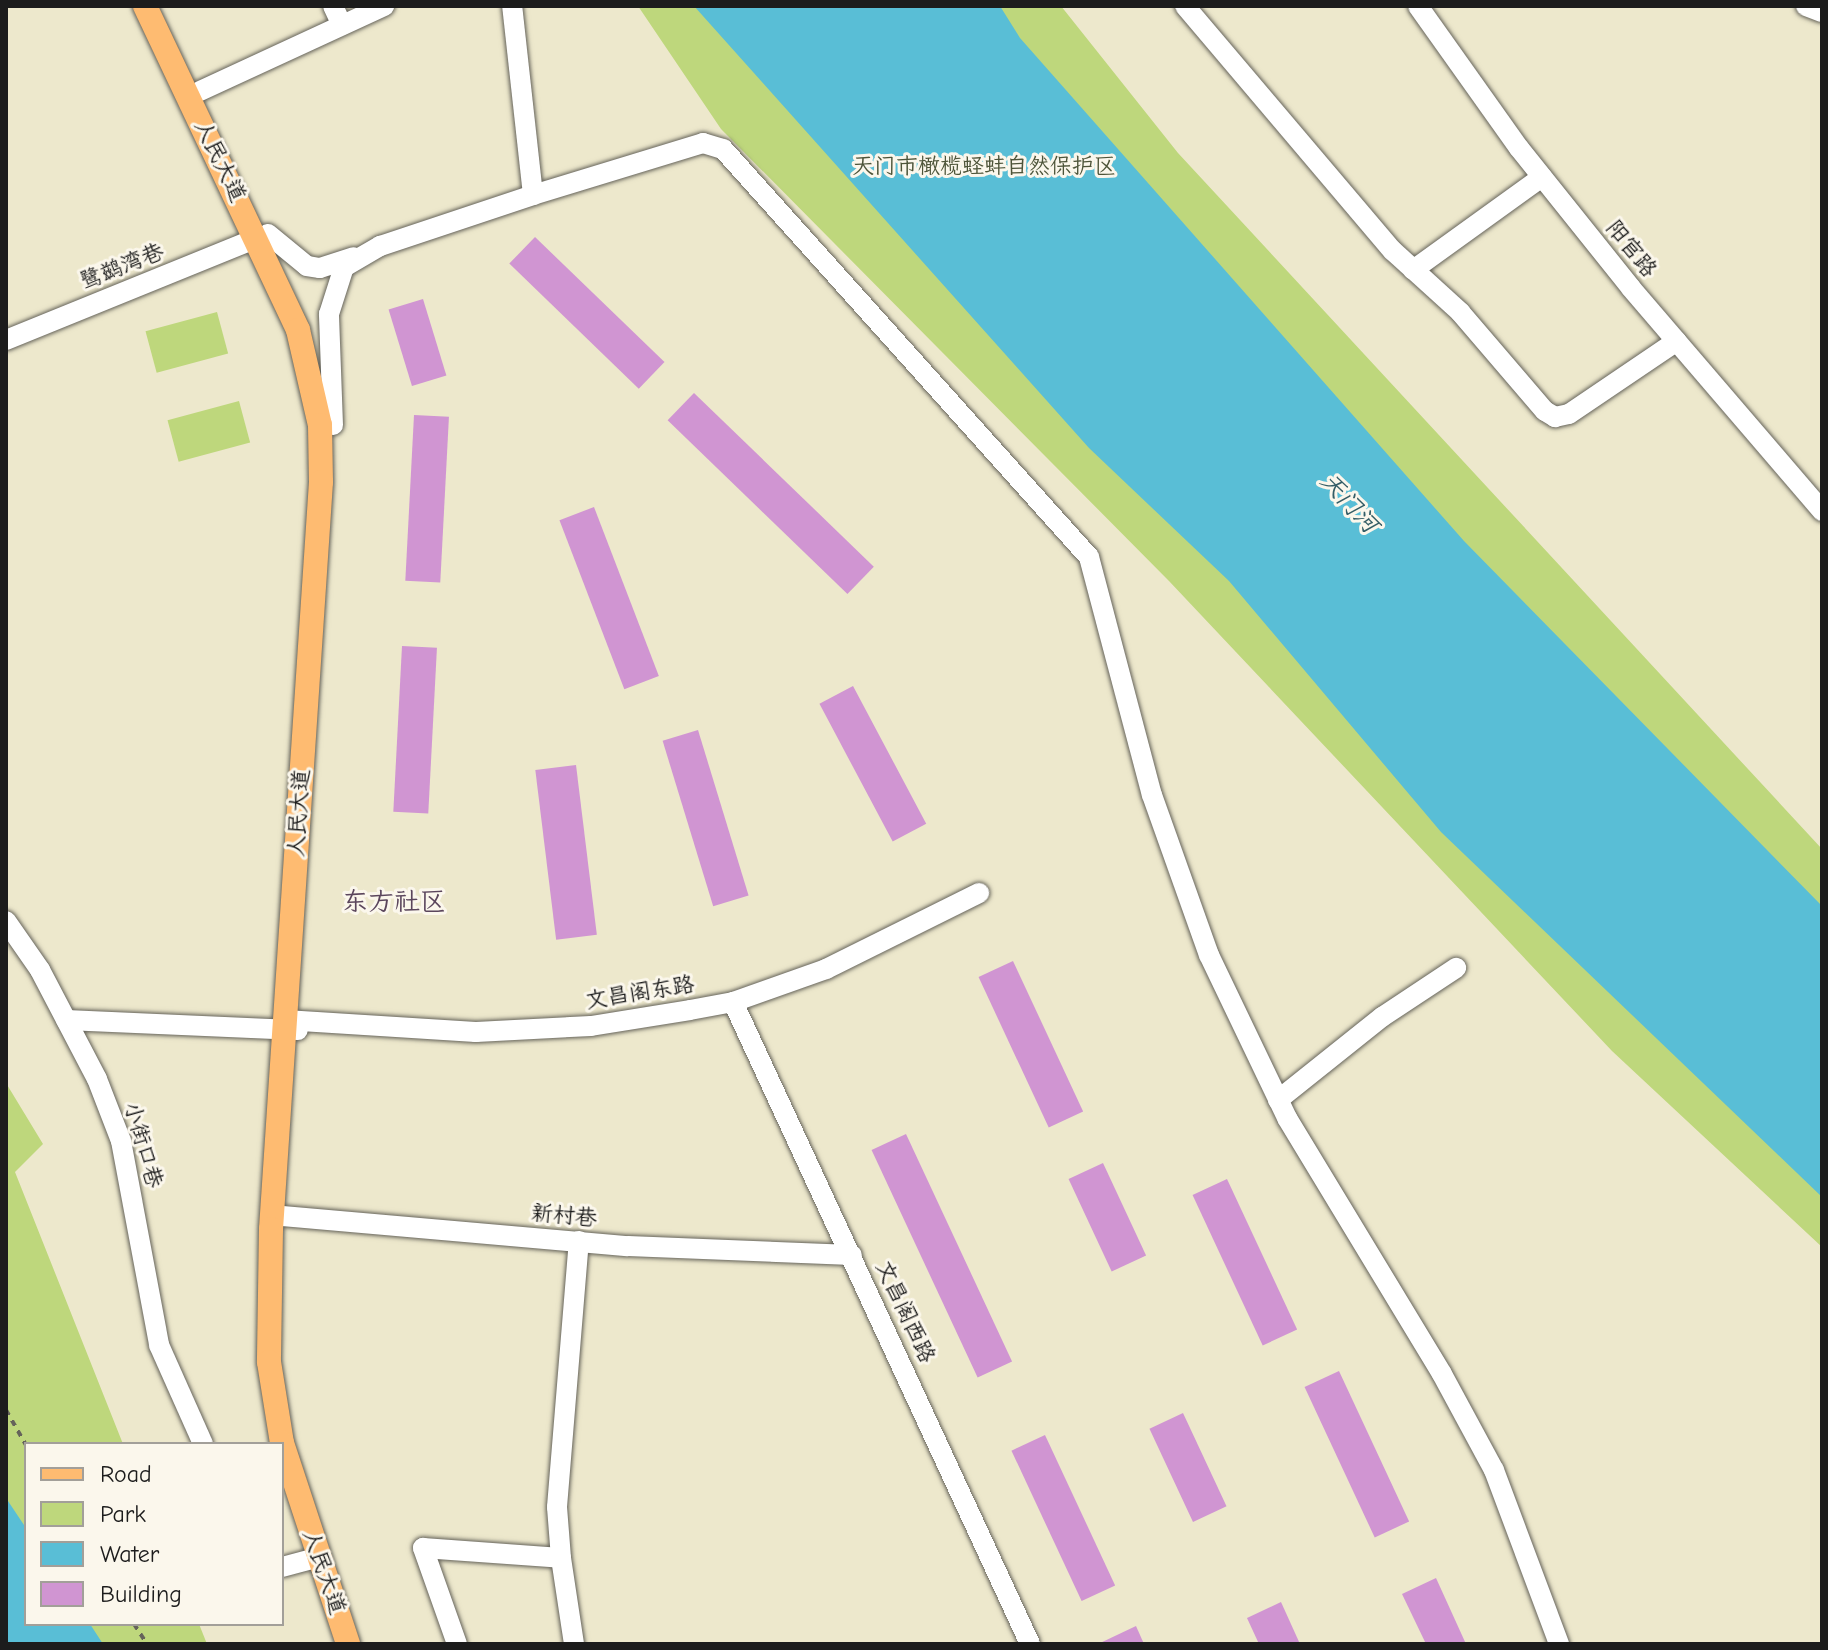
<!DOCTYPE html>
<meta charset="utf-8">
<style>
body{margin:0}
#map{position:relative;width:1828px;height:1650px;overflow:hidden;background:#ede8cc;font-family:"Comic Neue","LXGW WenKai TC",sans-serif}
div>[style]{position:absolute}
.green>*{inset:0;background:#bed77c;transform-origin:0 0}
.water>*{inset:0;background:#59bed6}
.building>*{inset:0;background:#d095d2;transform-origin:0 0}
.path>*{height:4px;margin-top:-2px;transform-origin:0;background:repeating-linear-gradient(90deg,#65635a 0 6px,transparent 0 12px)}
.roads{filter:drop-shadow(0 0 2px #65635a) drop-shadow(0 0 2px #65635a)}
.minor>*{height:20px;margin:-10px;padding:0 10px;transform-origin:10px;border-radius:10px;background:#fff}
.major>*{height:24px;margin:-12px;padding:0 12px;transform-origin:12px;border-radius:12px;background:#febb71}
span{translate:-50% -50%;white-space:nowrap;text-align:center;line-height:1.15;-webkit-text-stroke:6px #fbf7ec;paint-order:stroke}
.street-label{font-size:22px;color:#1c1c1c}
.park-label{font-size:22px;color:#4d5439}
.water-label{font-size:24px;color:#345d66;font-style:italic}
.quarter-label{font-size:26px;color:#5b465c}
.frame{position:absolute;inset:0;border:8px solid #1c1c1c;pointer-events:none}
.legend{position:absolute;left:24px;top:1442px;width:260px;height:184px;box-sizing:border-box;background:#fbf7ec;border:2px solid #a29f99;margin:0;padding:10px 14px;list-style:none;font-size:24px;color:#1c1c1c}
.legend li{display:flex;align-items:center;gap:16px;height:40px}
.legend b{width:40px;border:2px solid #a29f99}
</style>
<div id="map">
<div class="green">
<i style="clip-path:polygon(638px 6px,1061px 6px,1178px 153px,1822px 849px,1822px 1247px,1612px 1051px,1169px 581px,721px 129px)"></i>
<i style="left:217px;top:312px;width:43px;height:74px;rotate:75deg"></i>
<i style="left:239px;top:401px;width:43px;height:74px;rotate:75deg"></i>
<i style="clip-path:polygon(6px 1083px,43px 1144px,15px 1172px,123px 1444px,26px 1444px,26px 1624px,199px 1624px,207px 1644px,6px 1644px)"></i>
</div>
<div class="water">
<i style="clip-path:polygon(694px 6px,1000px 6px,1020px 38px,1464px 541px,1822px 906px,1822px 1197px,1441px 832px,1229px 581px,1089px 448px)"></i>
<i style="clip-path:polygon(6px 1498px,26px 1528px,26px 1624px,90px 1624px,103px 1644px,6px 1644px)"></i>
</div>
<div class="building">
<i style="left:535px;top:237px;width:180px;height:37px;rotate:44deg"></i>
<i style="left:423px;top:299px;width:80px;height:36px;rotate:73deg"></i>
<i style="left:694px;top:393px;width:250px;height:38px;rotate:44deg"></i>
<i style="left:414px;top:415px;width:35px;height:166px;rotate:3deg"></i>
<i style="left:594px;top:507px;width:181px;height:37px;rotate:69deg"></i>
<i style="left:402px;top:646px;width:35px;height:166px;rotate:3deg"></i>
<i style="left:853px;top:686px;width:156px;height:38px;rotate:62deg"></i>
<i style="left:698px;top:730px;width:173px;height:37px;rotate:73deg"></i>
<i style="left:576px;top:765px;width:171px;height:41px;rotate:83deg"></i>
<i style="left:1013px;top:961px;width:166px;height:38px;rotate:65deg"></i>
<i style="left:906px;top:1134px;width:251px;height:38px;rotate:65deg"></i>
<i style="left:1103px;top:1163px;width:102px;height:38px;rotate:65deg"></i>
<i style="left:1227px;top:1179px;width:166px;height:38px;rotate:65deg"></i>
<i style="left:1339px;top:1371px;width:166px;height:38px;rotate:65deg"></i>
<i style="left:1183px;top:1413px;width:103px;height:37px;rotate:65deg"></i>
<i style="left:1045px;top:1435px;width:166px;height:37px;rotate:65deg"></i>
<i style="clip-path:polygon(1436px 1578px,1466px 1644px,1426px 1644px,1402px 1594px)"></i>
<i style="clip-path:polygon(1281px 1602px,1300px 1644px,1259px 1644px,1247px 1618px)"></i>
<i style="clip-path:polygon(1136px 1626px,1144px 1644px,1098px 1644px)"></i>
</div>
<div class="path">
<i style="left:6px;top:1410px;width:40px;rotate:60.3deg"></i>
<i style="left:134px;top:1624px;width:24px;rotate:57deg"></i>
</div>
<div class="roads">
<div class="minor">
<i style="left:333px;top:6px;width:21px;rotate:65deg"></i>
<i style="left:1185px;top:6px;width:321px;rotate:49.7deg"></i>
<i style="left:1393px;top:251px;width:91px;rotate:42.3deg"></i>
<i style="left:1460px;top:312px;width:130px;rotate:49.4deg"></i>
<i style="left:1545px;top:411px;width:12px;rotate:31deg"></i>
<i style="left:1555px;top:417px;width:14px;rotate:-12deg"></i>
<i style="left:1569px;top:414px;width:130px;rotate:-34.1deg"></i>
<i style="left:1418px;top:6px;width:174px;rotate:54.6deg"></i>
<i style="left:1519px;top:148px;width:179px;rotate:51.3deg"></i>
<i style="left:1631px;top:288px;width:294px;rotate:49.4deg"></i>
<i style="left:1806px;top:6px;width:17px;rotate:21deg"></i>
<i style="left:200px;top:91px;width:203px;rotate:-24.8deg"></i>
<i style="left:533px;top:195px;width:178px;rotate:-17deg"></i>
<i style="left:703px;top:143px;width:21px;rotate:17deg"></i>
<i style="left:723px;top:149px;width:548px;rotate:48.11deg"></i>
<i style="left:1089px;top:557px;width:246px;rotate:75.2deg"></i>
<i style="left:1152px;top:795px;width:170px;rotate:70.4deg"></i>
<i style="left:1209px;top:955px;width:181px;rotate:64.4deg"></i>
<i style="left:1287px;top:1118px;width:299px;rotate:58.8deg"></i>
<i style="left:1442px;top:1374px;width:109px;rotate:61.6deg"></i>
<i style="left:1494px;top:1470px;width:186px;rotate:69.5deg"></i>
<i style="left:268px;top:234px;width:50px;rotate:39.4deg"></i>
<i style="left:307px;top:266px;width:13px;rotate:9deg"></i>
<i style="left:320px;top:268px;width:35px;rotate:-18deg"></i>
<i style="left:1413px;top:270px;width:159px;rotate:-35.8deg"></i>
<i style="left:6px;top:340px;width:271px;rotate:-22.1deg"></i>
<i style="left:333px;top:425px;width:111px;rotate:-92.1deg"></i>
<i style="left:329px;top:314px;width:49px;rotate:-72.3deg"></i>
<i style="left:344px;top:267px;width:42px;rotate:-30.3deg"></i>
<i style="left:380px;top:246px;width:161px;rotate:-18.4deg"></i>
<i style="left:533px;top:195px;width:190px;rotate:-96.3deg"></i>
<i style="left:6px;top:921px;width:60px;rotate:55.2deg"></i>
<i style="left:40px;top:970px;width:123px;rotate:62.4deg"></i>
<i style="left:97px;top:1079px;width:66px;rotate:68.8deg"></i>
<i style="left:121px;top:1141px;width:208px;rotate:79.4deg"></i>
<i style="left:159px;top:1345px;width:108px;rotate:66deg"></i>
<i style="left:733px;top:1002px;width:707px;rotate:65.17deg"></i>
<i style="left:66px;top:1020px;width:232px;rotate:2.5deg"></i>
<i style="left:285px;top:1020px;width:191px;rotate:3.6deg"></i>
<i style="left:476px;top:1032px;width:115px;rotate:-3deg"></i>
<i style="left:591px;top:1026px;width:100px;rotate:-9.2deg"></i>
<i style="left:690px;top:1010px;width:44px;rotate:-10.5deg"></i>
<i style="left:733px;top:1002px;width:99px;rotate:-19.5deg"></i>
<i style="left:826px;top:969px;width:171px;rotate:-26.4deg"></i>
<i style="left:1278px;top:1100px;width:133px;rotate:-38.6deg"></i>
<i style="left:1382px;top:1017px;width:89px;rotate:-33.5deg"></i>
<i style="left:271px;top:1215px;width:358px;rotate:5deg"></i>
<i style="left:628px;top:1246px;width:224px;rotate:2.3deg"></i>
<i style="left:561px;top:1558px;width:51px;rotate:-94.5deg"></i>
<i style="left:557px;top:1507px;width:267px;rotate:-85.3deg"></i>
<i style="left:282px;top:1567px;width:38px;rotate:-15deg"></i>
<i style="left:457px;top:1644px;width:102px;rotate:-109.5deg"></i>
<i style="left:423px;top:1548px;width:138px;rotate:4.1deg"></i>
<i style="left:561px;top:1558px;width:87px;rotate:81.4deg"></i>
</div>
<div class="major">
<i style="left:145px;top:6px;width:358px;rotate:64.7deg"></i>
<i style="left:298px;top:330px;width:98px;rotate:77deg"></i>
<i style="left:320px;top:425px;width:57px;rotate:89deg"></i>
<i style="left:321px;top:482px;width:749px;rotate:93.83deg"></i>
<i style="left:271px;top:1229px;width:133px;rotate:90.9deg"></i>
<i style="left:269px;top:1362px;width:82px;rotate:80.9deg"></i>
<i style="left:282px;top:1443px;width:212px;rotate:71.8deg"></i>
</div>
</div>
<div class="street-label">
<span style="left:220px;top:161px;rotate:64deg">人民大道</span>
<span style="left:1631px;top:249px;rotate:51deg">阳官路</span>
<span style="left:122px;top:267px;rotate:-22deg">鹭鹚湾巷</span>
<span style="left:299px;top:813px;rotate:-86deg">人民大道</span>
<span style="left:640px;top:993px;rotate:-9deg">文昌阁东路</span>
<span style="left:143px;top:1145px;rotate:74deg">小街口巷</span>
<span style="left:564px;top:1216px;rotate:5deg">新村巷</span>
<span style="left:905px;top:1312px;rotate:65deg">文昌阁西路</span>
<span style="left:324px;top:1572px;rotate:71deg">人民大道</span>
</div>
<div class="park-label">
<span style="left:984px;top:167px">天门市橄榄蛏蚌自然保护区</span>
</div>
<div class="water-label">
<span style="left:1349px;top:503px;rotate:47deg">天门河</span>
</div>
<div class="quarter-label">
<span style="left:394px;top:903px">东方社区</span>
</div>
<div class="frame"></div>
<ul class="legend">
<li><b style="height:10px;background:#febb71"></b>Road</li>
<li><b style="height:22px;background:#bed77c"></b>Park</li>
<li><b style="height:22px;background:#59bed6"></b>Water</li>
<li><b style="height:22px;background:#d095d2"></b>Building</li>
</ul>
</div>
